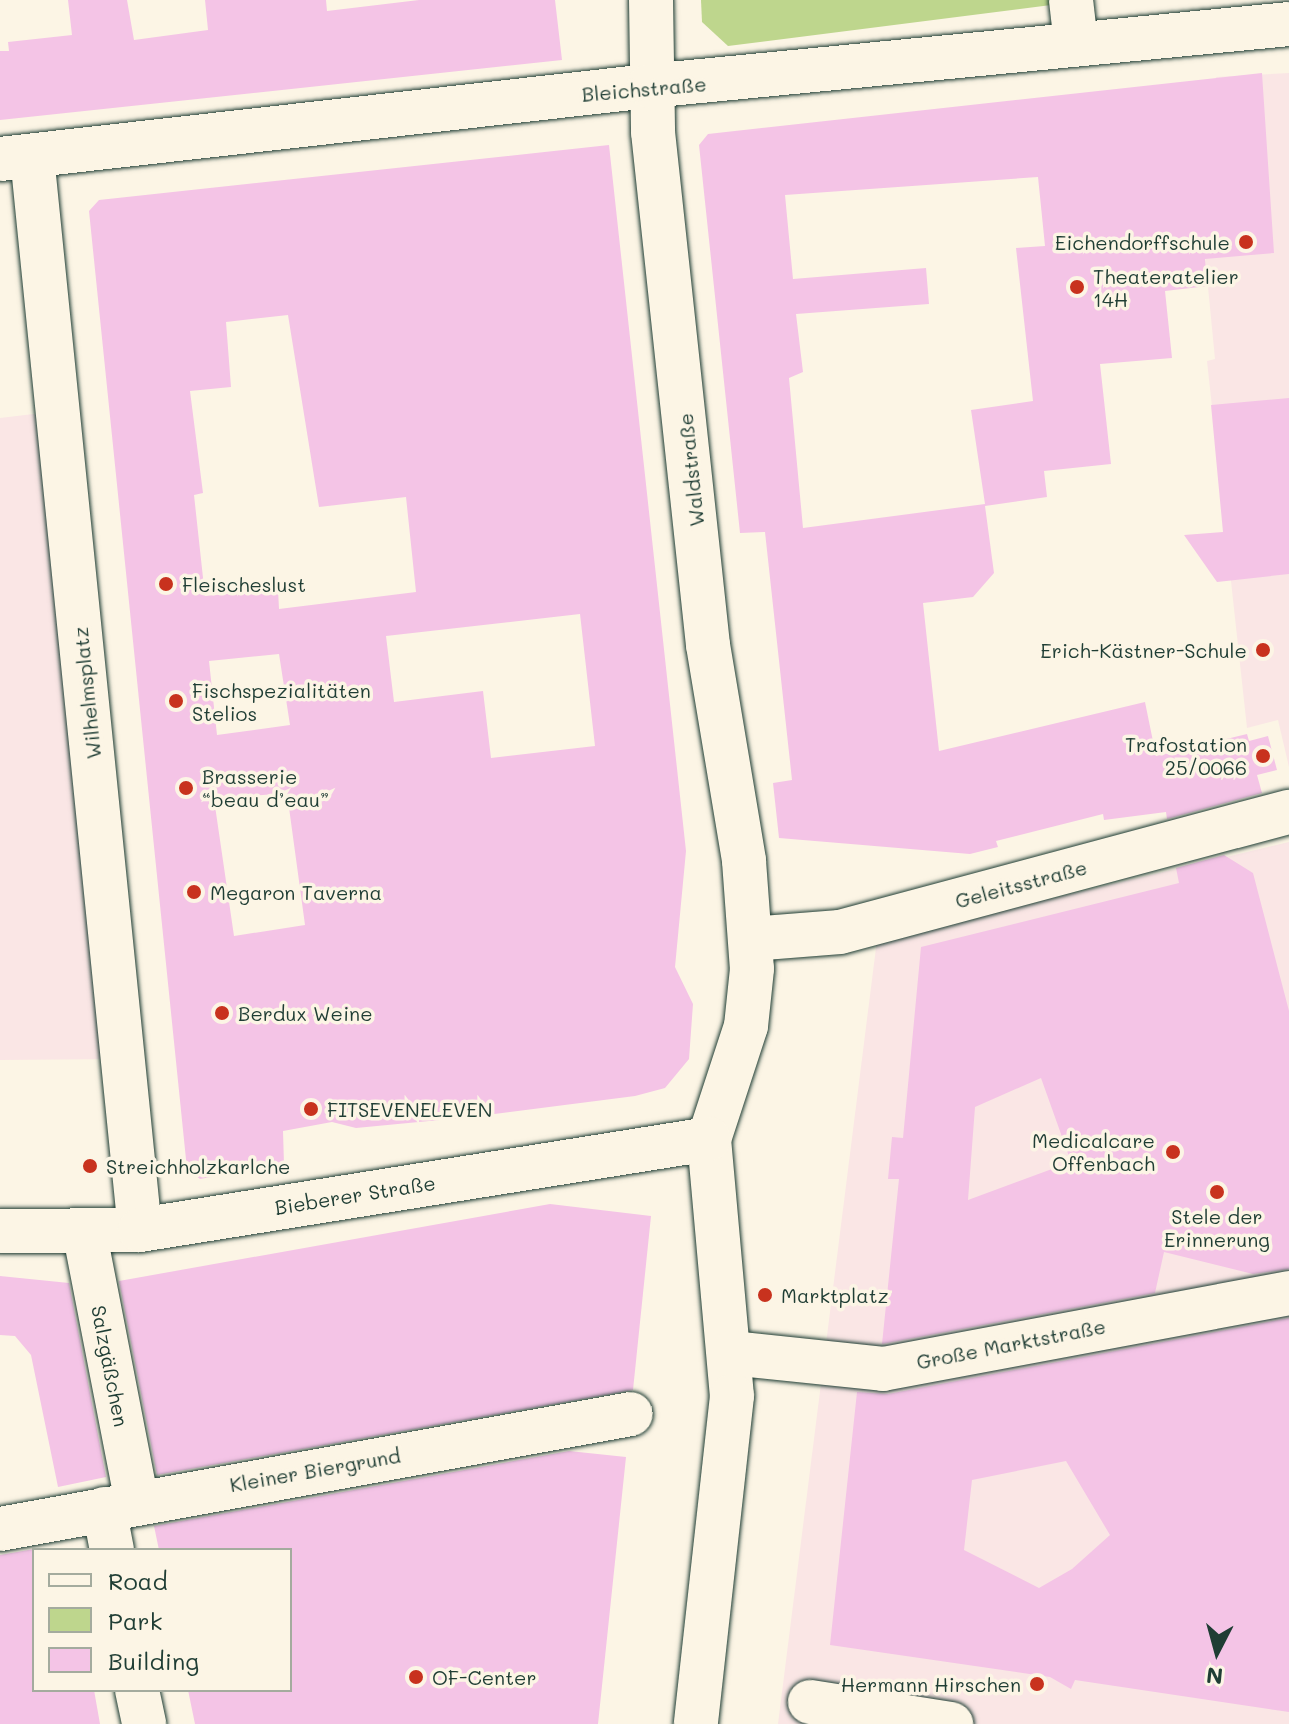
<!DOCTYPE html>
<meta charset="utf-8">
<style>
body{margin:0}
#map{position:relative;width:1289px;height:1724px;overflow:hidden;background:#fcf5e5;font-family:Mali,sans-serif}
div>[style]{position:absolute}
.built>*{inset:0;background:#fae6e5}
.green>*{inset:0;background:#bed68d}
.building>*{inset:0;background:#f4c4e6}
.roads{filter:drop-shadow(0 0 2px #1f3d34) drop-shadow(0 0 2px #1f3d34)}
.minor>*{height:44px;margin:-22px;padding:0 22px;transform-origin:22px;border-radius:22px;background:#fcf5e5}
.dots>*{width:22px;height:22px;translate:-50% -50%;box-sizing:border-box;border:4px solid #fcf5e5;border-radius:50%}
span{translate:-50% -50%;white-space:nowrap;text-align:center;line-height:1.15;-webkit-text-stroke:7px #fcf5e5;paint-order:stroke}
.street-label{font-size:20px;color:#1f3d34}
.poi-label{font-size:20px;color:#1f3d34}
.right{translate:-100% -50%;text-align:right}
.left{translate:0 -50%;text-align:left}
.legend{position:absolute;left:32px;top:1548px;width:260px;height:144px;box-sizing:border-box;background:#fcf5e5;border:2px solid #a4ab9e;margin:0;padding:10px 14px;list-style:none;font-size:24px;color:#1f3d34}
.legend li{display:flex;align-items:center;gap:16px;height:40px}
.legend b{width:40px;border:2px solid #a4ab9e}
.north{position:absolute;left:1177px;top:1612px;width:80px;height:80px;-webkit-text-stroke:6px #fcf5e5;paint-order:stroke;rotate:186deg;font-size:22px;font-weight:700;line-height:32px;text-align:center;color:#1f3d34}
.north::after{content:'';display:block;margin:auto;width:28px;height:36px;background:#1f3d34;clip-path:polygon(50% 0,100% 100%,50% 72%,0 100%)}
</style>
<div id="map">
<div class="built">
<i style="clip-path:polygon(1289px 73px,1289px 767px,1278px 720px,1247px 728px,1207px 361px,1215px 359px,1202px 225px,1216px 77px)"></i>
<i style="clip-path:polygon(50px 412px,119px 1059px,0 1060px,0 418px)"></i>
<i style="clip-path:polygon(1289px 842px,1289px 1724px,778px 1724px,877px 940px)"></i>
</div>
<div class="green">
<i style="clip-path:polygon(701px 0,1051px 0,1051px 5px,728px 46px,702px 22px)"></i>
</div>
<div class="building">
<i style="clip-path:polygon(68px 0,127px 0,134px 40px,208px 30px,205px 0,326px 0,327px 11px,419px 0,555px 0,562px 60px,0 120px,0 51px,9px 51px,8px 42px,72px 35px)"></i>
<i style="clip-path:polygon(evenodd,1262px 73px,1274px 253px,1205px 259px,1208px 286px,1165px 291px,1172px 358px,1100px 364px,1111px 464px,1044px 471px,1047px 497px,985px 506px,994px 573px,973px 597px,923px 603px,939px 751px,1145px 702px,1156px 756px,1247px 734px,1249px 741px,1268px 736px,1277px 770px,1257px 775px,1262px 793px,1167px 819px,1166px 812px,1104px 820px,1103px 814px,996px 841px,998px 847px,970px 854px,779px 838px,773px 783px,792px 780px,765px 532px,740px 533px,699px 145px,708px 134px,1262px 73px,1038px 177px,1045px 246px,1016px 248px,1033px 401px,971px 410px,985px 504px,803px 528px,789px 378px,803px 372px,796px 314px,929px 304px,926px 268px,793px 279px,785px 195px,1038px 177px)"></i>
<i style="clip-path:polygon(evenodd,609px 145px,686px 851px,675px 967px,693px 1004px,689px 1059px,665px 1088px,635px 1096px,471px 1117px,356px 1128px,332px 1122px,283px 1131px,284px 1164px,200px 1179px,187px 1169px,89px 211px,99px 200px,609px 145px,288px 315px,319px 507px,406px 497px,416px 592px,279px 609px,278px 589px,205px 596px,194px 495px,203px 493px,190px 391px,231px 387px,226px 322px,288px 315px,609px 145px,580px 614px,595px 746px,491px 758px,483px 691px,394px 702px,386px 636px,580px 614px,609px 145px,279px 654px,290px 725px,217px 735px,209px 661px,279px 654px,609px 145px,287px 793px,305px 925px,234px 936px,214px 799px,287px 793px)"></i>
<i style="clip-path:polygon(1289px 398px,1289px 574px,1217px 582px,1184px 535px,1223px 532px,1211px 405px)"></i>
<i style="clip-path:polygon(evenodd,1224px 855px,1253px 873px,1289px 1011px,1289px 1269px,1253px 1274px,1164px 1252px,1155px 1293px,882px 1344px,899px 1179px,888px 1179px,892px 1137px,903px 1138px,921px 947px,1179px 883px,1176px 868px,1224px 855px,1041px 1078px,1071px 1162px,968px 1200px,975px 1107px,1041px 1078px)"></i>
<i style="clip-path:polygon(550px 1204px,651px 1216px,633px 1390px,157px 1475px,119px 1281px)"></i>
<i style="clip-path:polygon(0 1276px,69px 1283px,106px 1477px,58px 1487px,31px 1355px,15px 1336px,0 1335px)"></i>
<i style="clip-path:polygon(evenodd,1289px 1318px,1289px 1712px,1075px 1680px,1071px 1689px,1050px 1677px,830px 1645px,857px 1392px,888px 1394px,1289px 1318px,1066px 1461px,1110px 1535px,1072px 1569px,1039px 1588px,964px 1550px,972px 1480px,1066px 1461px)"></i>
<i style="clip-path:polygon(569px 1451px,626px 1457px,598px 1724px,195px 1724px,188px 1690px,290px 1690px,290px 1550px,159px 1550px,154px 1526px)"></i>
<i style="clip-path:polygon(34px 1549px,34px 1690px,94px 1690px,100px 1724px,0 1724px,0 1555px)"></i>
</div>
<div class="roads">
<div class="minor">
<i style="left:651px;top:0;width:132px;rotate:89.1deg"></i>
<i style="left:653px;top:132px;width:516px;rotate:83.88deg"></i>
<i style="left:708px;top:645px;width:219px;rotate:80.5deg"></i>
<i style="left:744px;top:861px;width:108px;rotate:85.8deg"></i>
<i style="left:752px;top:969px;width:57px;rotate:96deg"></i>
<i style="left:746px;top:1026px;width:119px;rotate:108.1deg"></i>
<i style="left:709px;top:1139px;width:258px;rotate:84.9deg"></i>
<i style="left:732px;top:1396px;width:330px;rotate:96.3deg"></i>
<i style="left:1071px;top:0;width:44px;rotate:83.5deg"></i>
<i style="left:32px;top:156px;width:1079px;rotate:84.26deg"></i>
<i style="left:0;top:159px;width:653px;rotate:-6.42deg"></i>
<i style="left:649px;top:86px;width:643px;rotate:-5.53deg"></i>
<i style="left:751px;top:939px;width:89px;rotate:-4.5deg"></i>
<i style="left:840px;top:932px;width:465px;rotate:-15deg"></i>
<i style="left:84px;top:1230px;width:278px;rotate:79deg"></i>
<i style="left:0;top:1231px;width:140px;rotate:-0.4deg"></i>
<i style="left:140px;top:1230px;width:576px;rotate:-9.09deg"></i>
<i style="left:731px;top:1353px;width:153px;rotate:6deg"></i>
<i style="left:883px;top:1369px;width:413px;rotate:-10.6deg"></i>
<i style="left:104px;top:1509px;width:42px;rotate:79deg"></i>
<i style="left:0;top:1529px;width:641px;rotate:-10.33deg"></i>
<i style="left:137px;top:1690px;width:35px;rotate:78deg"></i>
<i style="left:810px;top:1702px;width:143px;rotate:8.9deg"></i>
</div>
</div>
<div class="dots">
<i style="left:1246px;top:242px;background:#c8321e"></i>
<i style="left:1077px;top:287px;background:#c8321e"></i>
<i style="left:166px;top:584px;background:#c8321e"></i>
<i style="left:1263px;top:650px;background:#c8321e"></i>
<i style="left:176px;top:701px;background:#c8321e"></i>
<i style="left:1263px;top:756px;background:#c8321e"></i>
<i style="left:186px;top:788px;background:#c8321e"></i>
<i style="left:194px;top:892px;background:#c8321e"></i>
<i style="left:222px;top:1013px;background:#c8321e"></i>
<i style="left:311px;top:1109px;background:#c8321e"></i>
<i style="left:1173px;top:1152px;background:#c8321e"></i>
<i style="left:90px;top:1166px;background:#c8321e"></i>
<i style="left:1217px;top:1192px;background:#c8321e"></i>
<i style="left:765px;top:1295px;background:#c8321e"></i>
<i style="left:416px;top:1677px;background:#c8321e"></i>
<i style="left:1037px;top:1684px;background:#c8321e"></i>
</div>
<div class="street-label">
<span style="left:644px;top:89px;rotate:-5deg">Bleichstraße</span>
<span style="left:691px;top:470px;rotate:-96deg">Waldstraße</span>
<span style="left:87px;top:693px;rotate:-96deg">Wilhelmsplatz</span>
<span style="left:1021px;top:884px;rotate:-15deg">Geleitsstraße</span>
<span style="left:355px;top:1195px;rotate:-9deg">Bieberer Straße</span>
<span style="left:1011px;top:1344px;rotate:-11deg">Große Marktstraße</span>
<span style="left:110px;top:1366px;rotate:79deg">Salzgäßchen</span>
<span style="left:315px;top:1470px;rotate:-10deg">Kleiner Biergrund</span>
</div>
<div class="poi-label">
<span class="right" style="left:1230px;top:242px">Eichendorffschule</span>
<span class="left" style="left:1093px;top:288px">Theateratelier<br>14H</span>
<span class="left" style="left:182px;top:584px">Fleischeslust</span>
<span class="right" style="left:1247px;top:650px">Erich-Kästner-Schule</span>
<span class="left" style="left:192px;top:702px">Fischspezialitäten<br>Stelios</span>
<span class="right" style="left:1247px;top:756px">Trafostation<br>25/0066</span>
<span class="left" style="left:202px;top:788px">Brasserie<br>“beau d’eau”</span>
<span class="left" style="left:210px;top:892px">Megaron Taverna</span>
<span class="left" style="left:238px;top:1013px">Berdux Weine</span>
<span class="left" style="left:327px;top:1109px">FITSEVENELEVEN</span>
<span class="right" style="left:1155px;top:1152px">Medicalcare<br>Offenbach</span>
<span class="left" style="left:106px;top:1166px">Streichholzkarlche</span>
<span style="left:1217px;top:1228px">Stele der<br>Erinnerung</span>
<span class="left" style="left:781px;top:1295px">Marktplatz</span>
<span class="left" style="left:432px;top:1677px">OF-Center</span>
<span class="right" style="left:1021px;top:1684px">Hermann Hirschen</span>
</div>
<ul class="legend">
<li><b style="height:10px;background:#fcf5e5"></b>Road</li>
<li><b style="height:22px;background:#bed68d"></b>Park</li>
<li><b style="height:22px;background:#f4c4e6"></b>Building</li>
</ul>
<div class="north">N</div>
</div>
